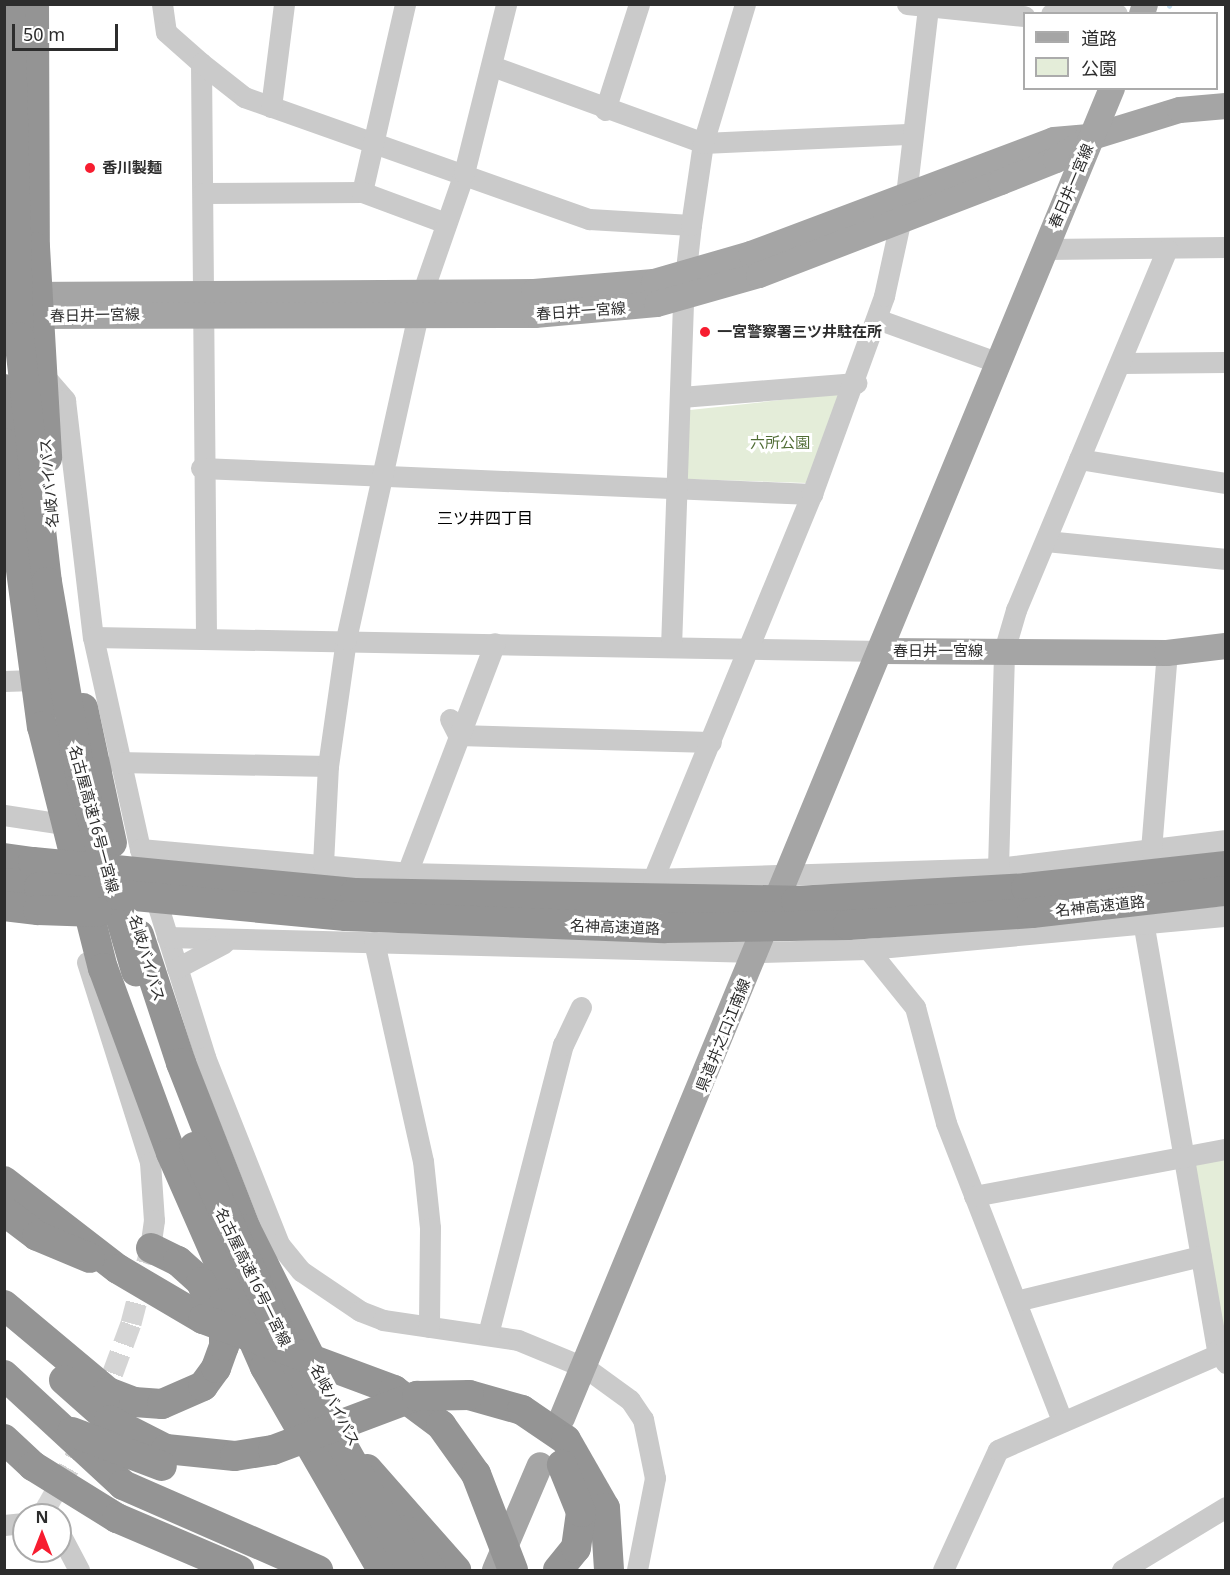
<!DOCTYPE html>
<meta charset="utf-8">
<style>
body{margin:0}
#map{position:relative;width:1230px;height:1575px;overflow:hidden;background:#fff;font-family:"Noto Sans","Noto Sans JP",sans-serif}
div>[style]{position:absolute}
.green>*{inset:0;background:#e4edd9}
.stream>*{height:4.5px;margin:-2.25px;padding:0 2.25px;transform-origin:2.25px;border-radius:2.25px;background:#c3deef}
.minor-tunnel>*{height:21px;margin-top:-10.5px;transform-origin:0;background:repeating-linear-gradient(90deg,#d5d5d5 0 21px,transparent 0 31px)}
.minor>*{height:21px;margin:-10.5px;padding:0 10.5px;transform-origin:10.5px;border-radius:10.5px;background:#cacaca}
.major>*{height:26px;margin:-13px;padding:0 13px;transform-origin:13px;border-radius:13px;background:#a5a5a5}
.highway>*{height:30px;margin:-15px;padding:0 15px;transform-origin:15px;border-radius:15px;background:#949494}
.highway-bridge>*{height:30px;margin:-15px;padding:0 15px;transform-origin:15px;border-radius:15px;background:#949494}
.dots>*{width:16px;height:16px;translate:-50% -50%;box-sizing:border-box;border:3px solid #fff;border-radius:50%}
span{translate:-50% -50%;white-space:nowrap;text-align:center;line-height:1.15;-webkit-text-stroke:6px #fff;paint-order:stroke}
.poi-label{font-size:15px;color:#2d2d2d;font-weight:700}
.left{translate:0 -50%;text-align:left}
.street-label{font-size:15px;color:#2d2d2d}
.park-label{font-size:15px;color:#516d36}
.neighbourhood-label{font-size:16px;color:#000}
.frame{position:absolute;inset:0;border:6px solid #2d2d2d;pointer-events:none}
.legend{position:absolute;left:1023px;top:12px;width:195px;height:78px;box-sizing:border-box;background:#fff;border:2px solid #ababab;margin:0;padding:8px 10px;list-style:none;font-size:18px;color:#2d2d2d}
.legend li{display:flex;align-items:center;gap:12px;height:30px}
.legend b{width:30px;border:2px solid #ababab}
.north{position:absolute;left:12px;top:1503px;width:60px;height:60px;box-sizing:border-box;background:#fff;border:2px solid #ababab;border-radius:50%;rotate:0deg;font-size:16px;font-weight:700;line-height:24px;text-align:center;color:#2d2d2d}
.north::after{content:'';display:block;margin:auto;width:21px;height:27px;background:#f71d30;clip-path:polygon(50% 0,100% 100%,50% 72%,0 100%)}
.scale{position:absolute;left:12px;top:24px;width:106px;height:27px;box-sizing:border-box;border:3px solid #2d2d2d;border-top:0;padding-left:8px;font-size:18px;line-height:21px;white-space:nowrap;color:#2d2d2d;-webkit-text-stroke:4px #fff;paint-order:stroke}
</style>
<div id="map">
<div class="green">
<i style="clip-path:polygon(845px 393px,807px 483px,685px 479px,690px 410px)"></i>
<i style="clip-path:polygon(1225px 1149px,1225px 1351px,1183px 1156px)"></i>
</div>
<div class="stream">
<i style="left:1169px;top:6px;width:2px;rotate:-63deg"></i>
</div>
<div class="minor-tunnel">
<i style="left:102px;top:1402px;width:84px;rotate:-69.8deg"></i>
<i style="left:131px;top:1323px;width:71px;rotate:-75.4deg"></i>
<i style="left:43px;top:1513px;width:89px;rotate:-60.3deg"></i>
</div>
<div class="minor">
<i style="left:162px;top:4px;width:28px;rotate:82deg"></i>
<i style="left:166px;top:32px;width:47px;rotate:41.5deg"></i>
<i style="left:201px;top:63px;width:573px;rotate:89.5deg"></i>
<i style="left:907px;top:4px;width:118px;rotate:5.9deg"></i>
<i style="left:1051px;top:14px;width:66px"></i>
<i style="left:201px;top:63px;width:55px;rotate:38.3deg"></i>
<i style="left:244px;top:97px;width:366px;rotate:19.5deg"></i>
<i style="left:589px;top:219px;width:102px;rotate:3.4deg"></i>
<i style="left:492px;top:66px;width:225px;rotate:20deg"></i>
<i style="left:703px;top:143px;width:210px;rotate:-2.5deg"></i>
<i style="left:271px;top:107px;width:104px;rotate:-82.8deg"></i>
<i style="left:605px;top:110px;width:111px;rotate:-72.2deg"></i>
<i style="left:362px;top:192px;width:193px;rotate:-77.1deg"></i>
<i style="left:203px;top:193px;width:159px;rotate:-0.4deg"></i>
<i style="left:362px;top:192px;width:86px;rotate:20.3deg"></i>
<i style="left:1045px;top:249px;width:181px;rotate:-0.6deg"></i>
<i style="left:877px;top:319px;width:127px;rotate:19.9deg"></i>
<i style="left:1121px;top:363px;width:105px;rotate:-0.5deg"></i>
<i style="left:39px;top:370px;width:40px;rotate:49deg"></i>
<i style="left:65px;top:400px;width:239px;rotate:83.3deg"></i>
<i style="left:93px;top:637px;width:217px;rotate:77.5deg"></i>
<i style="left:140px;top:849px;width:218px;rotate:72.6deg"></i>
<i style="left:205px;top:1057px;width:201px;rotate:68.4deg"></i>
<i style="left:279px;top:1244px;width:35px;rotate:51deg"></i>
<i style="left:301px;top:1271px;width:71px;rotate:34.1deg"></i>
<i style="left:360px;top:1311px;width:25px;rotate:21deg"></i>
<i style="left:383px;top:1320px;width:136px;rotate:8.4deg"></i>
<i style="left:518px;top:1340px;width:74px;rotate:22.4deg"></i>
<i style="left:586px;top:1368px;width:54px;rotate:36deg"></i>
<i style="left:630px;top:1400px;width:23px;rotate:56deg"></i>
<i style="left:643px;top:1419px;width:60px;rotate:78.5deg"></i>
<i style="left:655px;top:1478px;width:94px;rotate:101.1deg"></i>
<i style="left:681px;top:397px;width:176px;rotate:-4.6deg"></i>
<i style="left:1079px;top:459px;width:149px;rotate:9.3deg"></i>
<i style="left:201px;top:468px;width:612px;rotate:2.44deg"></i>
<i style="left:1046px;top:541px;width:181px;rotate:5.7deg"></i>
<i style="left:93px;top:637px;width:789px;rotate:1.02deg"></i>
<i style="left:671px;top:647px;width:350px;rotate:-88deg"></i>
<i style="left:683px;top:297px;width:72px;rotate:-83.7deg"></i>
<i style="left:691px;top:225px;width:83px;rotate:-81.7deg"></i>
<i style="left:703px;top:143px;width:145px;rotate:-73.2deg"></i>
<i style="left:4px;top:681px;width:23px;rotate:-2deg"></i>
<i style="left:450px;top:719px;width:18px;rotate:63deg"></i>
<i style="left:458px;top:735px;width:253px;rotate:1.6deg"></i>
<i style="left:117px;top:762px;width:211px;rotate:1.1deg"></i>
<i style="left:4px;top:815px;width:54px;rotate:8.6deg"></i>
<i style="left:140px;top:849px;width:268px;rotate:5.1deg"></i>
<i style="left:407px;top:873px;width:246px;rotate:1.4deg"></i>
<i style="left:653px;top:879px;width:345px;rotate:-1.8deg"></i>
<i style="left:998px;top:868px;width:230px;rotate:-7deg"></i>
<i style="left:1151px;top:850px;width:198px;rotate:-85.4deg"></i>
<i style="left:323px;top:864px;width:98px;rotate:-87.1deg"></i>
<i style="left:328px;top:766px;width:128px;rotate:-81.9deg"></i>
<i style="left:346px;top:639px;width:356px;rotate:-77.5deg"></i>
<i style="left:423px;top:291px;width:125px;rotate:-70.8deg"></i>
<i style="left:464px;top:173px;width:174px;rotate:-76deg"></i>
<i style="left:998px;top:868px;width:217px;rotate:-88.4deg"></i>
<i style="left:1004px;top:651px;width:43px;rotate:-73.7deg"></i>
<i style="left:1016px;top:610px;width:391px;rotate:-67.3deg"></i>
<i style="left:407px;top:873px;width:246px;rotate:-69.1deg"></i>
<i style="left:653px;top:879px;width:417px;rotate:-67.6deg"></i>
<i style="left:812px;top:494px;width:211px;rotate:-70deg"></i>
<i style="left:884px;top:296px;width:103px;rotate:-77.7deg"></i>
<i style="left:906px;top:195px;width:188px;rotate:-83.3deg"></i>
<i style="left:1144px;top:927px;width:429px;rotate:80.2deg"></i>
<i style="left:1217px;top:1350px;width:16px;rotate:55deg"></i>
<i style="left:167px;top:937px;width:590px;rotate:1.46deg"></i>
<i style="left:757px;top:952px;width:111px;rotate:-1.5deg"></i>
<i style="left:868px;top:949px;width:360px;rotate:-5.3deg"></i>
<i style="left:374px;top:942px;width:224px;rotate:77.4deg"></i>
<i style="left:423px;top:1161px;width:67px;rotate:84deg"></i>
<i style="left:430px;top:1228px;width:99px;rotate:90.6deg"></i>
<i style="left:868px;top:949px;width:75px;rotate:51deg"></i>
<i style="left:915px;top:1007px;width:120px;rotate:75deg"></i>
<i style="left:946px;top:1123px;width:319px;rotate:68.7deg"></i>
<i style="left:87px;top:962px;width:210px;rotate:72.5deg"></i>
<i style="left:150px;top:1162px;width:58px;rotate:86.1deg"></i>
<i style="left:154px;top:1220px;width:34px;rotate:98deg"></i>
<i style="left:177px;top:968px;width:53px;rotate:-28deg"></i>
<i style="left:974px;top:1196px;width:256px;rotate:-10.6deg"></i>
<i style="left:1016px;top:1301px;width:190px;rotate:-13.7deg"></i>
<i style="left:488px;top:1334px;width:299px;rotate:-75.5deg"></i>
<i style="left:563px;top:1045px;width:42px;rotate:-64.7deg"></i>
<i style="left:42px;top:1515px;width:2px;rotate:-63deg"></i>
<i style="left:4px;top:1525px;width:20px;rotate:-6deg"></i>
<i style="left:60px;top:1534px;width:41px;rotate:62.2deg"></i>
<i style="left:943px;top:1570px;width:132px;rotate:-65.4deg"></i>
<i style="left:998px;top:1450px;width:249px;rotate:-23.5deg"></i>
<i style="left:1122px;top:1570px;width:122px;rotate:-31.2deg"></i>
</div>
<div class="major">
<i style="left:1142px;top:14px;width:10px;rotate:-73deg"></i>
<i style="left:20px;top:295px;width:514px;rotate:-0.33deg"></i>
<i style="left:534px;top:292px;width:120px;rotate:-4.8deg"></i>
<i style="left:654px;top:282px;width:101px;rotate:-16.1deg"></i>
<i style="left:751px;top:254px;width:324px;rotate:-20.6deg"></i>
<i style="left:1054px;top:140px;width:38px;rotate:-5deg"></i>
<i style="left:1092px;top:137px;width:92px;rotate:-17.1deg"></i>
<i style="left:1180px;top:110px;width:46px;rotate:-5deg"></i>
<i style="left:20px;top:316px;width:515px;rotate:-0.11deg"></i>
<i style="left:535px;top:315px;width:122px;rotate:-5.2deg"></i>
<i style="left:657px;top:304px;width:106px;rotate:-15.9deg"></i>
<i style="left:759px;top:275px;width:259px;rotate:-21deg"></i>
<i style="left:1001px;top:182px;width:59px;rotate:-21.8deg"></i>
<i style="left:1056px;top:160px;width:40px;rotate:-32.9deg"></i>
<i style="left:882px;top:651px;width:285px;rotate:0.4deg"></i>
<i style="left:1167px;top:653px;width:59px;rotate:-6.8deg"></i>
<i style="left:562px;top:1418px;width:1439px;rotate:-67.53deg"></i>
<i style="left:495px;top:1570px;width:114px;rotate:-66.8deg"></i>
</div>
<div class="highway">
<i style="left:34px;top:4px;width:243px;rotate:89.8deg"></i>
<i style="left:35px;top:247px;width:211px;rotate:86.7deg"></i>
<i style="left:4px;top:389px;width:72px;rotate:83.7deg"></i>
<i style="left:4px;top:443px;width:286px;rotate:82.4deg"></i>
<i style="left:42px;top:726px;width:250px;rotate:75.9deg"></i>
<i style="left:103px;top:968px;width:197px;rotate:69.8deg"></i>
<i style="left:171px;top:1153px;width:234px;rotate:66.3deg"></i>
<i style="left:265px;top:1367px;width:234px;rotate:60deg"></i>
<i style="left:83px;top:708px;width:138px;rotate:77.9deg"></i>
<i style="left:4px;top:858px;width:29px;rotate:8deg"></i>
<i style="left:4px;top:883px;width:35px;rotate:7deg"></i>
<i style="left:4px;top:906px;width:34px;rotate:7deg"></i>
<i style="left:139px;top:935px;width:135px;rotate:71.8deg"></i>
<i style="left:181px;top:1063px;width:178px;rotate:68.6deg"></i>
<i style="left:246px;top:1229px;width:163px;rotate:63.4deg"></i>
<i style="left:4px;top:1181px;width:144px;rotate:37.7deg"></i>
<i style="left:118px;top:1269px;width:99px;rotate:30.5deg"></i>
<i style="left:4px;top:1211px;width:41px;rotate:37.1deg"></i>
<i style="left:37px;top:1236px;width:57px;rotate:22.5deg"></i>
<i style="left:151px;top:1248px;width:30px;rotate:26deg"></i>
<i style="left:178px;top:1261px;width:31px;rotate:42deg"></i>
<i style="left:201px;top:1282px;width:50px;rotate:66.5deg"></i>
<i style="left:4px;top:1305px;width:136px;rotate:39.9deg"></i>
<i style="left:108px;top:1392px;width:28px;rotate:21deg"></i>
<i style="left:134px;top:1402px;width:28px;rotate:4deg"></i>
<i style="left:162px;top:1404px;width:45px;rotate:-23.7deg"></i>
<i style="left:203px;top:1386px;width:22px;rotate:-54deg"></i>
<i style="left:216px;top:1368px;width:23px;rotate:-70deg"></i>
<i style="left:224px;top:1346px;width:43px;rotate:-90deg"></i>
<i style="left:4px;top:1375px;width:162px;rotate:42.7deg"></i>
<i style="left:123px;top:1485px;width:213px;rotate:23.6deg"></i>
<i style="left:64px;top:1380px;width:60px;rotate:41.6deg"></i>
<i style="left:109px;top:1420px;width:64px;rotate:27deg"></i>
<i style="left:166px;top:1449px;width:69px;rotate:5.8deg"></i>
<i style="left:235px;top:1456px;width:38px;rotate:-9deg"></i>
<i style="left:469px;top:1395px;width:55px;rotate:15.8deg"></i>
<i style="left:522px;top:1410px;width:53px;rotate:34.3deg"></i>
<i style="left:566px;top:1440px;width:78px;rotate:60.2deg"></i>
<i style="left:605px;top:1508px;width:62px;rotate:86.3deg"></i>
<i style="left:72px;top:1432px;width:96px;rotate:20.7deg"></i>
<i style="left:4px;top:1439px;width:40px;rotate:43deg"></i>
<i style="left:33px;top:1466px;width:99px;rotate:31.8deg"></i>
<i style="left:117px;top:1518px;width:133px;rotate:23.1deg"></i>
<i style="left:367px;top:1469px;width:135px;rotate:48.6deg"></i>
<i style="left:405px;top:1530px;width:48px;rotate:57deg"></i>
<i style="left:558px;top:1570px;width:28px;rotate:-51deg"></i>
<i style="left:576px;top:1548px;width:36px;rotate:-82deg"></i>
<i style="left:581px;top:1512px;width:51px;rotate:-112deg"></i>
</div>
<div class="highway-bridge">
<i style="left:10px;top:4px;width:333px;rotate:88.5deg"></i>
<i style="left:19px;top:337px;width:247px;rotate:83.5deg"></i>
<i style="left:47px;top:582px;width:205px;rotate:80.2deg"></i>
<i style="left:82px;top:784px;width:195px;rotate:73.9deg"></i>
<i style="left:33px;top:862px;width:323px;rotate:5.5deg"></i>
<i style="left:355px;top:893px;width:441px;rotate:1deg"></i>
<i style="left:796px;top:901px;width:230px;rotate:-3.2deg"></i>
<i style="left:1026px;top:888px;width:201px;rotate:-6.3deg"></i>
<i style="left:39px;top:887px;width:308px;rotate:5.4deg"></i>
<i style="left:346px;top:916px;width:319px;rotate:2.2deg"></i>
<i style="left:665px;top:928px;width:183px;rotate:-0.9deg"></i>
<i style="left:848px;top:925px;width:184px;rotate:-3.7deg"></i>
<i style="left:1032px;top:913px;width:195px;rotate:-6.5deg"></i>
<i style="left:38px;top:910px;width:59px;rotate:1.9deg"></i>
<i style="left:194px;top:1147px;width:215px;rotate:65.2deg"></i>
<i style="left:284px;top:1342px;width:262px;rotate:60.5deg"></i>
<i style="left:203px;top:1319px;width:204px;rotate:20.4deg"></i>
<i style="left:394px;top:1390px;width:59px;rotate:36.7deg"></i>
<i style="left:441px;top:1425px;width:60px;rotate:54.5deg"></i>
<i style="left:476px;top:1474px;width:103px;rotate:68.9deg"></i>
<i style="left:273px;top:1450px;width:154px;rotate:-20.6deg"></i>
<i style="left:417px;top:1396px;width:52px;rotate:-1.1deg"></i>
</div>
<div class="dots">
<i style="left:90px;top:168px;background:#f71d30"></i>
<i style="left:705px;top:332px;background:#f71d30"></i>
</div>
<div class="poi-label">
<span class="left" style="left:102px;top:168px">香川製麺</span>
<span class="left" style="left:717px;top:332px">一宮警察署三ツ井駐在所</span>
</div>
<div class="street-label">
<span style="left:1071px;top:186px;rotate:-67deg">春日井一宮線</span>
<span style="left:581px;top:311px;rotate:-4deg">春日井一宮線</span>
<span style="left:95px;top:315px;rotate:-1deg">春日井一宮線</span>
<span style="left:49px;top:483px;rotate:-95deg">名岐バイパス</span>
<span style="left:938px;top:651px">春日井一宮線</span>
<span style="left:94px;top:819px;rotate:75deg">名古屋高速16号一宮線</span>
<span style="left:1100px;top:906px;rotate:-6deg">名神高速道路</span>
<span style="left:615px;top:927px;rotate:2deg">名神高速道路</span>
<span style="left:147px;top:958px;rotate:73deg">名岐バイパス</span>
<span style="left:723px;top:1035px;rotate:-68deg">県道井之口江南線</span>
<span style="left:253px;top:1277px;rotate:64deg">名古屋高速16号一宮線</span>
<span style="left:335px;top:1405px;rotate:63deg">名岐バイパス</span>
</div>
<div class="park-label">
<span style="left:780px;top:443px">六所公園</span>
</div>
<div class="neighbourhood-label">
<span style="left:485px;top:518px">三ツ井四丁目</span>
</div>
<div class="frame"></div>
<ul class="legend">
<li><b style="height:8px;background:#a5a5a5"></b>道路</li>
<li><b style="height:16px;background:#e4edd9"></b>公園</li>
</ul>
<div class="north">N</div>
<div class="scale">50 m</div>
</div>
